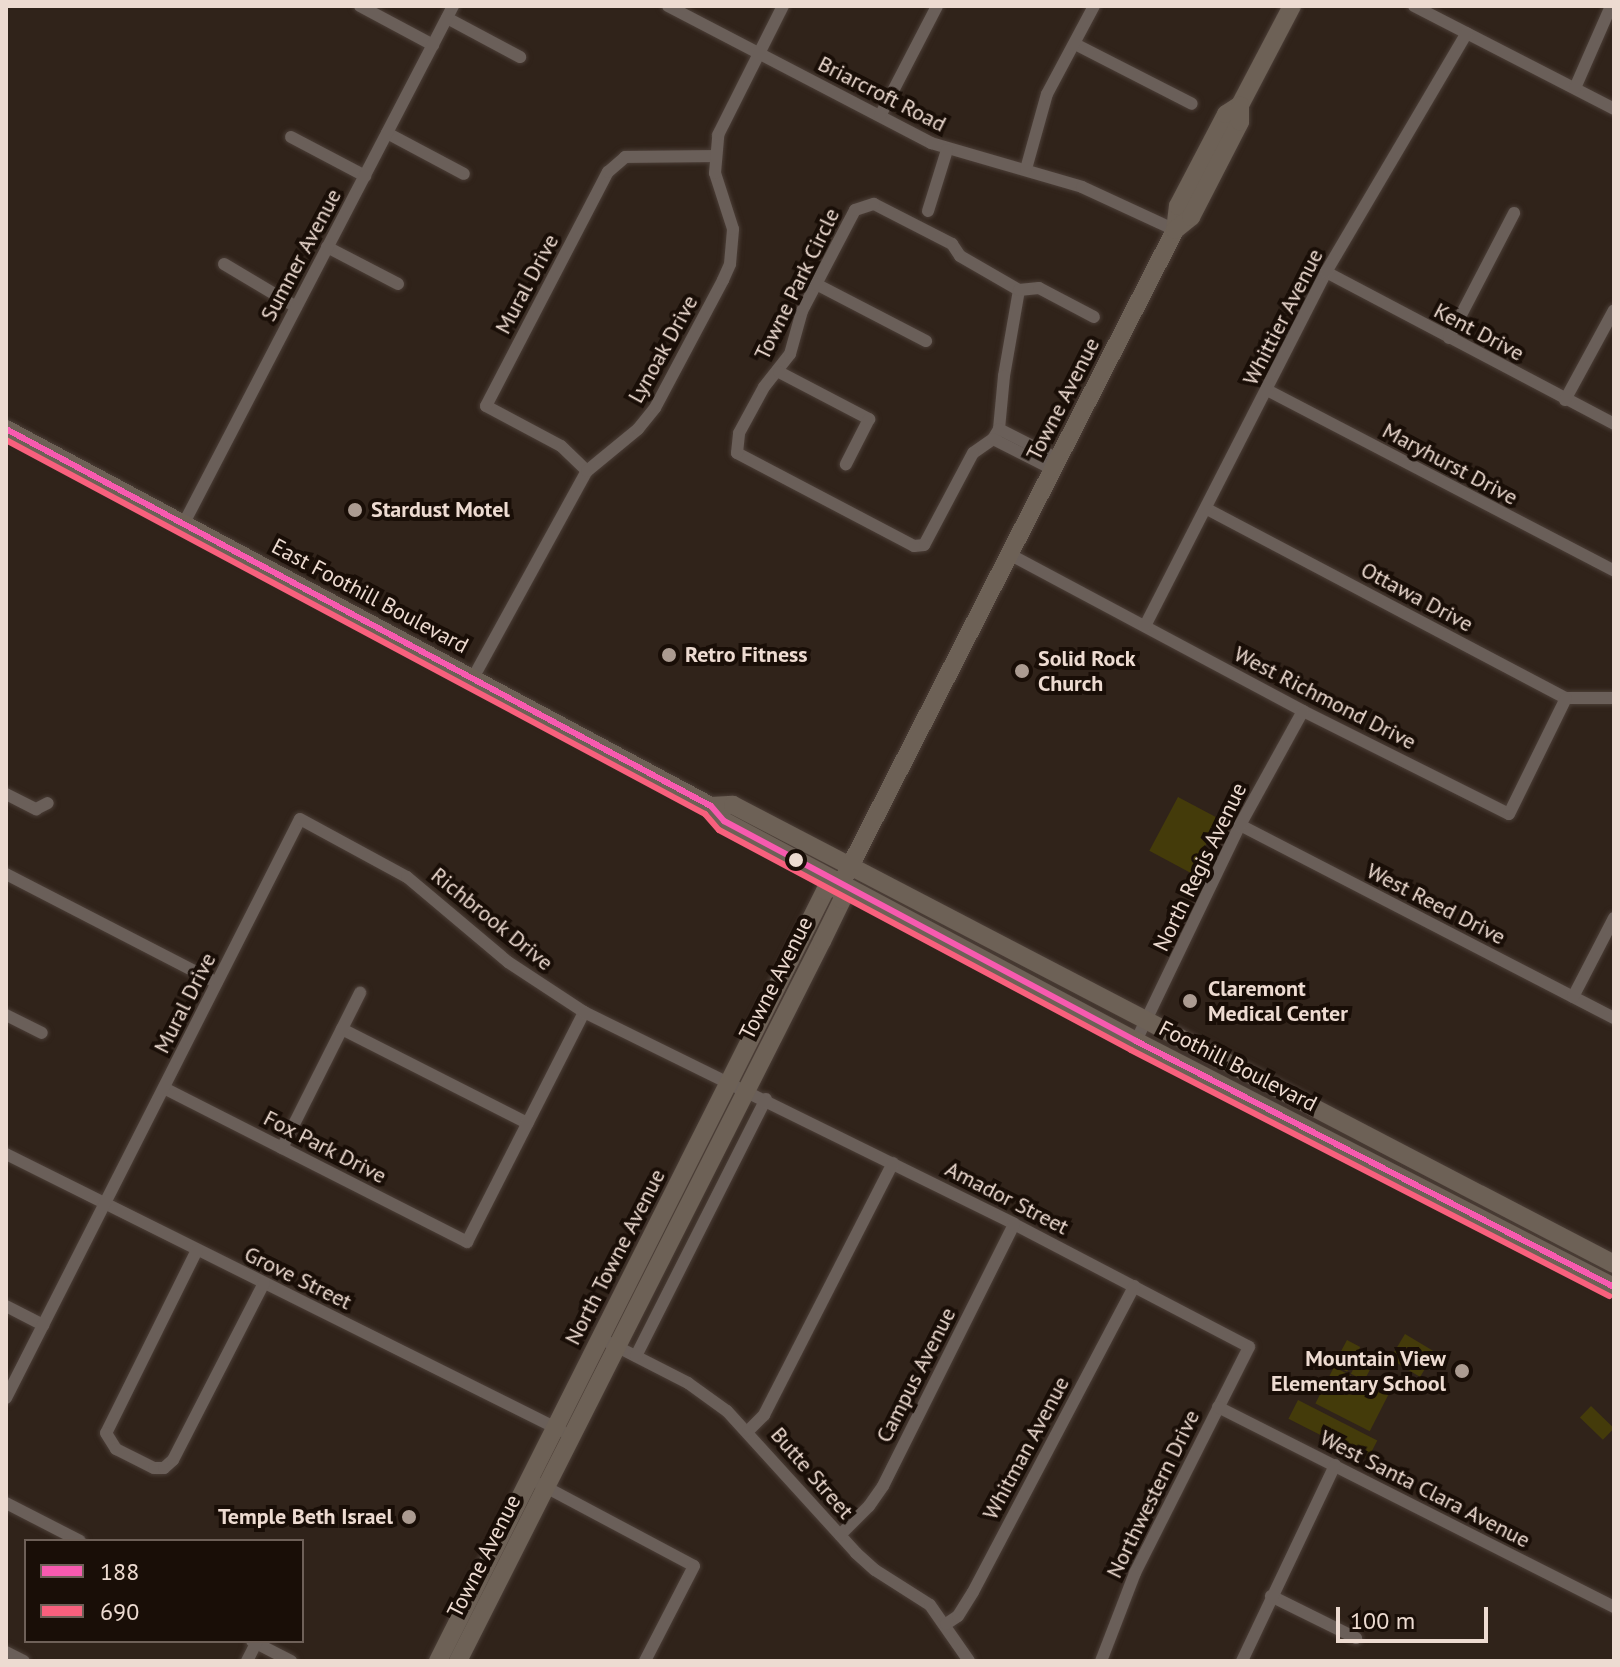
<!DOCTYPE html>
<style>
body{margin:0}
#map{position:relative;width:1620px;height:1667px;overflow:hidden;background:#30231a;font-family:"PT Sans",sans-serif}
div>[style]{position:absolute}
.green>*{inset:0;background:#443b0a;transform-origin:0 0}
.roads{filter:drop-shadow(0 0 2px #4b3e37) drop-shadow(0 0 2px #4b3e37)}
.street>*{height:12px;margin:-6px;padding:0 6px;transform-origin:6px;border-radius:6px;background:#6a5f59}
.primary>*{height:18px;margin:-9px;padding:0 9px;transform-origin:9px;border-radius:9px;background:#6d6156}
.bus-1>*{height:6px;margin:-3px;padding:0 3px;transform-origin:3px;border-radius:3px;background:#f75aaf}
.bus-2>*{height:6px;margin:-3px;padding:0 3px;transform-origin:3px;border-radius:3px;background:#f8607d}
.dots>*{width:22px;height:22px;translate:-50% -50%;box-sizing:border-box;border:4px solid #190e07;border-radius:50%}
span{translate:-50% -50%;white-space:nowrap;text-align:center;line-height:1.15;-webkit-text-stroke:8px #190e07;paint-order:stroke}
.street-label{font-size:22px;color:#eddbd1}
.poi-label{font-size:22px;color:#eddbd1;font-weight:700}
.left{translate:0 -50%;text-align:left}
.right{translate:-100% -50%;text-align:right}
.frame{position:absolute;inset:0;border:8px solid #eddbd1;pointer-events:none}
.legend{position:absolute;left:24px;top:1539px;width:280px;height:104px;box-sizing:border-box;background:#190e07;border:2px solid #6e6058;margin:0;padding:10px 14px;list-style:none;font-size:24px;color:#eddbd1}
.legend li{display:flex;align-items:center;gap:16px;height:40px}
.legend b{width:40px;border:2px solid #6e6058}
.scale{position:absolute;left:1336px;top:1607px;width:152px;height:36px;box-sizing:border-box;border:4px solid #eddbd1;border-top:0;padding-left:10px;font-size:24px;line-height:28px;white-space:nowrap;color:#eddbd1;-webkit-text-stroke:6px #190e07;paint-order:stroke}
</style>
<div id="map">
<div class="green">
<i style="left:1178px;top:797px;width:47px;height:61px;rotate:28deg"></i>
<i style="left:1405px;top:1334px;width:35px;height:29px;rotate:31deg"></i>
<i style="left:1347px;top:1340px;width:15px;height:28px;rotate:28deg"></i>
<i style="left:1364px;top:1349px;width:15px;height:28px;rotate:28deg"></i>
<i style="left:1334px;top:1367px;width:61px;height:41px;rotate:27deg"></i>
<i style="left:1298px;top:1400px;width:89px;height:21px;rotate:27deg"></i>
<i style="left:1591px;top:1406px;width:32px;height:16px;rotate:44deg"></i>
</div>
<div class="roads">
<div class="street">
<i style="left:360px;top:6px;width:83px;rotate:28.1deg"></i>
<i style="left:668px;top:6px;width:297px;rotate:27.5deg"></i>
<i style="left:931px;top:143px;width:157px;rotate:16.2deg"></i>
<i style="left:1082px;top:187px;width:102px;rotate:24.8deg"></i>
<i style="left:1414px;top:6px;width:225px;rotate:27.2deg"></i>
<i style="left:447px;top:18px;width:83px;rotate:28.1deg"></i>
<i style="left:1075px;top:44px;width:131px;rotate:27.1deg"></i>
<i style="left:1575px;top:88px;width:90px;rotate:-66.3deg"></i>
<i style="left:880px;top:116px;width:124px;rotate:-62.6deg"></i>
<i style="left:387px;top:133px;width:87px;rotate:28deg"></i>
<i style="left:291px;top:137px;width:84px;rotate:27.8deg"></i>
<i style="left:1026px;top:169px;width:78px;rotate:-74.4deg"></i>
<i style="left:1047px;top:94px;width:100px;rotate:-61.9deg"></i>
<i style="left:874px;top:204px;width:88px;rotate:27.1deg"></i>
<i style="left:952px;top:244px;width:14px;rotate:56deg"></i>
<i style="left:960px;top:256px;width:68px;rotate:30deg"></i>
<i style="left:1019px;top:290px;width:87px;rotate:99.9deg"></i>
<i style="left:1004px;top:376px;width:53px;rotate:95.4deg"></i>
<i style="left:999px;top:429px;width:12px;rotate:121deg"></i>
<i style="left:993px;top:439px;width:24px;rotate:145deg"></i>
<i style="left:973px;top:453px;width:104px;rotate:118deg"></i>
<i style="left:924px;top:545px;width:10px;rotate:174deg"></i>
<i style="left:914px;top:546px;width:200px;rotate:-152.3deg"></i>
<i style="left:737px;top:453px;width:20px;rotate:-84deg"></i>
<i style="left:739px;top:433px;width:52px;rotate:-61.5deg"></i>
<i style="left:764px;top:387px;width:42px;rotate:-51.8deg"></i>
<i style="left:790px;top:354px;width:45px;rotate:-74.4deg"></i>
<i style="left:802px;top:311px;width:114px;rotate:-62.3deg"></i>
<i style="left:855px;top:210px;width:20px;rotate:-18deg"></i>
<i style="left:928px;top:211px;width:64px;rotate:-72.7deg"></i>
<i style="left:327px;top:247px;width:80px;rotate:27.5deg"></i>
<i style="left:224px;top:264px;width:84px;rotate:30.8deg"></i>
<i style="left:1326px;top:272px;width:326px;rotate:27.8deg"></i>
<i style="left:816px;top:284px;width:124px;rotate:27.4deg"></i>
<i style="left:1019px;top:290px;width:20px;rotate:-6deg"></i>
<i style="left:1039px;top:288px;width:62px;rotate:27.8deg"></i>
<i style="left:1449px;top:338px;width:141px;rotate:-62.5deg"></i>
<i style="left:779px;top:372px;width:102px;rotate:27.6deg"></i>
<i style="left:869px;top:419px;width:51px;rotate:117.1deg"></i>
<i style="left:1267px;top:390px;width:391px;rotate:27.5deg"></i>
<i style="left:1565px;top:400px;width:102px;rotate:-61.4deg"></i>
<i style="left:999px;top:429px;width:68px;rotate:26.9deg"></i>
<i style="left:993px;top:439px;width:68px;rotate:26.9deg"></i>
<i style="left:587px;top:471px;width:36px;rotate:-136deg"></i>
<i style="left:561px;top:446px;width:85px;rotate:-151.9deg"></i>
<i style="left:486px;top:406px;width:264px;rotate:-62.5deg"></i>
<i style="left:608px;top:172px;width:23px;rotate:-41deg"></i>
<i style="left:625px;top:157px;width:89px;rotate:-0.6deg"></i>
<i style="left:1207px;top:509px;width:406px;rotate:27.8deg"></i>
<i style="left:1566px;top:698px;width:48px"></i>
<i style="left:184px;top:523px;width:583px;rotate:-62.51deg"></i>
<i style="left:1011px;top:555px;width:331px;rotate:28.1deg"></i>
<i style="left:1303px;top:711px;width:230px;rotate:26.6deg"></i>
<i style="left:1509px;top:814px;width:129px;rotate:-63.8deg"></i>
<i style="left:1145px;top:626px;width:398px;rotate:-62.9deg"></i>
<i style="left:1326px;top:272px;width:277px;rotate:-59.5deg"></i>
<i style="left:473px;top:678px;width:236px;rotate:-61.2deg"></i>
<i style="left:587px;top:471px;width:66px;rotate:-39.5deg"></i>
<i style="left:638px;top:429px;width:27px;rotate:-51deg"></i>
<i style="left:655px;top:408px;width:145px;rotate:-62deg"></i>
<i style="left:723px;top:280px;width:17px;rotate:-66deg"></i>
<i style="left:730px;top:264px;width:35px;rotate:-85deg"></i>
<i style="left:733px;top:229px;width:59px;rotate:-107.8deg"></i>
<i style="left:715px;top:173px;width:38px;rotate:-85deg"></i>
<i style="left:718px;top:135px;width:144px;rotate:-63.3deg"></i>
<i style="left:6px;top:794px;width:34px;rotate:27deg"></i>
<i style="left:36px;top:809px;width:13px;rotate:-27deg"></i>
<i style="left:1240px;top:825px;width:421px;rotate:27.3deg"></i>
<i style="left:6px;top:874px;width:237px;rotate:27.3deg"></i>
<i style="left:1573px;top:997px;width:89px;rotate:-62.6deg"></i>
<i style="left:6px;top:1015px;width:40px;rotate:26.6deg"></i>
<i style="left:342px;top:1029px;width:208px;rotate:26.9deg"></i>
<i style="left:1136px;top:1041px;width:240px;rotate:-64.3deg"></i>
<i style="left:1240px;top:825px;width:130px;rotate:-61.1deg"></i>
<i style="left:164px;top:1088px;width:340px;rotate:26.9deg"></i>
<i style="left:467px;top:1242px;width:258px;rotate:-63deg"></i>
<i style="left:282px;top:1148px;width:174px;rotate:-63.3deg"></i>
<i style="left:6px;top:1154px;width:621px;rotate:26.48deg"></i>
<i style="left:197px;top:1250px;width:204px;rotate:116.4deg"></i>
<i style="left:106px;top:1433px;width:19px;rotate:58deg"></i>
<i style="left:116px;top:1449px;width:42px;rotate:26.6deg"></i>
<i style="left:154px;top:1468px;width:10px"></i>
<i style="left:164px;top:1468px;width:12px;rotate:-42deg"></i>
<i style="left:173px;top:1460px;width:199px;rotate:-62.8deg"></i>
<i style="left:6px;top:1306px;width:42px;rotate:27.2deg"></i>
<i style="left:602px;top:1339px;width:97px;rotate:27.1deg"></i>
<i style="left:688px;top:1383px;width:48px;rotate:35.7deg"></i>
<i style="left:727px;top:1411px;width:192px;rotate:47.7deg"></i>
<i style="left:856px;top:1553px;width:25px;rotate:42deg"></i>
<i style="left:875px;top:1570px;width:65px;rotate:32.5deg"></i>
<i style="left:930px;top:1605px;width:68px;rotate:55.1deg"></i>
<i style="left:636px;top:1356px;width:288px;rotate:-63.2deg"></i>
<i style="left:6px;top:1398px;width:649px;rotate:-63.08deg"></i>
<i style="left:300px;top:819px;width:122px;rotate:28.5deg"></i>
<i style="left:407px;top:877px;width:132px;rotate:40.1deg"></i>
<i style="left:508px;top:962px;width:91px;rotate:33.3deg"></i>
<i style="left:584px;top:1012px;width:479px;rotate:26.2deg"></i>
<i style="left:1014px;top:1224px;width:265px;rotate:27.6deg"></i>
<i style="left:1249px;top:1347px;width:253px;rotate:116.8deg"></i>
<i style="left:1135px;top:1573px;width:94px;rotate:111.1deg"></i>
<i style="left:1218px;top:1407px;width:444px;rotate:26.8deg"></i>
<i style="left:748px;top:1431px;width:23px;rotate:-45deg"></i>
<i style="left:764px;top:1415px;width:283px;rotate:-62.9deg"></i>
<i style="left:540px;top:1484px;width:174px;rotate:28deg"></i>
<i style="left:694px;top:1566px;width:107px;rotate:117.3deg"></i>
<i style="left:6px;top:1503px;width:83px;rotate:27.2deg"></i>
<i style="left:840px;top:1535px;width:41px;rotate:-45deg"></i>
<i style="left:869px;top:1506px;width:24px;rotate:-55deg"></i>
<i style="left:883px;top:1486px;width:293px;rotate:-63.4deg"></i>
<i style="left:1271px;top:1596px;width:95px;rotate:26.3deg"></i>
<i style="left:946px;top:1624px;width:14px;rotate:-34deg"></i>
<i style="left:958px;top:1616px;width:28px;rotate:-58deg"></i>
<i style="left:973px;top:1592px;width:346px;rotate:-62.2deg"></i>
<i style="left:252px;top:1641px;width:44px;rotate:27.1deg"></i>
<i style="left:6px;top:1652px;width:20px;rotate:27deg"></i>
<i style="left:247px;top:1661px;width:20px;rotate:-63deg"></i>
<i style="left:1242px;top:1661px;width:217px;rotate:-64.6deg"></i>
</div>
<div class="primary">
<i style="left:1175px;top:230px;width:24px;rotate:-83deg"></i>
<i style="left:1178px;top:206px;width:104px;rotate:-62.4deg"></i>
<i style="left:1226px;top:114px;width:17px;rotate:-33deg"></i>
<i style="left:1240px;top:105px;width:112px;rotate:-62.3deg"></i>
<i style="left:6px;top:429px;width:799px;rotate:28.14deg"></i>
<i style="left:711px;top:806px;width:20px;rotate:49deg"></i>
<i style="left:724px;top:821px;width:467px;rotate:28.1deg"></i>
<i style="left:1136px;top:1041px;width:538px;rotate:27.23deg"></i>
<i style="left:711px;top:806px;width:22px;rotate:-3deg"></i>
<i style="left:733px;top:805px;width:993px;rotate:27.52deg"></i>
<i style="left:438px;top:1661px;width:862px;rotate:-63.32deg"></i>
<i style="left:825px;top:891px;width:19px;rotate:-28deg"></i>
<i style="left:458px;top:1661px;width:807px;rotate:-63.18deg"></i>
<i style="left:822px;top:941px;width:46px;rotate:-64deg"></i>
<i style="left:842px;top:900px;width:18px;rotate:-90deg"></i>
<i style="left:842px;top:882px;width:732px;rotate:-62.94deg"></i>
<i style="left:1175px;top:230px;width:21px;rotate:-39deg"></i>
<i style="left:1191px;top:217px;width:107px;rotate:-62.7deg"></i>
<i style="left:1240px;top:122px;width:17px;rotate:-90deg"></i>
</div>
</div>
<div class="bus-1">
<i style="left:6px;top:429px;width:799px;rotate:28.14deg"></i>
<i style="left:711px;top:806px;width:20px;rotate:49deg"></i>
<i style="left:724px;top:821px;width:467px;rotate:28.1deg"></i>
<i style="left:1136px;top:1041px;width:538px;rotate:27.23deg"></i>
</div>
<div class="bus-2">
<i style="left:6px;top:440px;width:793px;rotate:28.15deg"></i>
<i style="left:705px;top:814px;width:21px;rotate:49deg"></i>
<i style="left:719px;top:830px;width:467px;rotate:28.1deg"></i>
<i style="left:1131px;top:1050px;width:538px;rotate:27.23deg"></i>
</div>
<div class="dots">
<i style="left:355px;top:510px;background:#ab9b91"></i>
<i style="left:669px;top:655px;background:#ab9b91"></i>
<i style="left:1022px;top:671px;background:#ab9b91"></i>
<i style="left:796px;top:860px;background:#eddbd1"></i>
<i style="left:1190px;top:1001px;background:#ab9b91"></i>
<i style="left:1462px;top:1371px;background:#ab9b91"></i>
<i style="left:409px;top:1517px;background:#ab9b91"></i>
</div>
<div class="street-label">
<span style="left:882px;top:94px;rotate:27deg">Briarcroft Road</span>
<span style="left:301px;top:255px;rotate:-62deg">Sumner Avenue</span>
<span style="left:527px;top:284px;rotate:-62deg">Mural Drive</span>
<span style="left:797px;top:284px;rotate:-64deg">Towne Park Circle</span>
<span style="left:1283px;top:317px;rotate:-63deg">Whittier Avenue</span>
<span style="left:1479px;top:332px;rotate:28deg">Kent Drive</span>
<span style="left:663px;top:349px;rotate:-61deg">Lynoak Drive</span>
<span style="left:1063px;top:399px;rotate:-63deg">Towne Avenue</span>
<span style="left:1450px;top:464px;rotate:28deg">Maryhurst Drive</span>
<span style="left:370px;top:596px;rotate:28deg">East Foothill Boulevard</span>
<span style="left:1417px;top:597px;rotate:28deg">Ottawa Drive</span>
<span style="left:1325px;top:698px;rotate:27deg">West Richmond Drive</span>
<span style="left:1200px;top:867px;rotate:-64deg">North Regis Avenue</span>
<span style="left:1436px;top:904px;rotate:27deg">West Reed Drive</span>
<span style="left:492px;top:919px;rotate:39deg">Richbrook Drive</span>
<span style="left:776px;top:978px;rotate:-63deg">Towne Avenue</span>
<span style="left:185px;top:1003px;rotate:-63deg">Mural Drive</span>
<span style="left:1238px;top:1066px;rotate:27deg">Foothill Boulevard</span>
<span style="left:325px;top:1147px;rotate:27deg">Fox Park Drive</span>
<span style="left:1007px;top:1198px;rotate:27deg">Amador Street</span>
<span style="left:615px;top:1257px;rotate:-63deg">North Towne Avenue</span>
<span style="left:298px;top:1278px;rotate:26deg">Grove Street</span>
<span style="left:916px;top:1375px;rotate:-63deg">Campus Avenue</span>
<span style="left:1026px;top:1448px;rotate:-62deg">Whitman Avenue</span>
<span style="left:812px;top:1473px;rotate:49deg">Butte Street</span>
<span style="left:1425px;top:1489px;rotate:27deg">West Santa Clara Avenue</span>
<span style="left:1153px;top:1494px;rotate:-64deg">Northwestern Drive</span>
<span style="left:484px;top:1556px;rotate:-63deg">Towne Avenue</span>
</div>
<div class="poi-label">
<span class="left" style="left:371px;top:510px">Stardust Motel</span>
<span class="left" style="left:685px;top:655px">Retro Fitness</span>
<span class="left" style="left:1038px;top:671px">Solid Rock<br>Church</span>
<span class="left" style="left:1208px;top:1001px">Claremont<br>Medical Center</span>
<span class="right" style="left:1446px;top:1371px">Mountain View<br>Elementary School</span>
<span class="right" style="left:393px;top:1517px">Temple Beth Israel</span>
</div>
<div class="frame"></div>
<ul class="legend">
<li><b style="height:10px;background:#f75aaf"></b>188</li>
<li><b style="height:10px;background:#f8607d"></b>690</li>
</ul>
<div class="scale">100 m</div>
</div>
